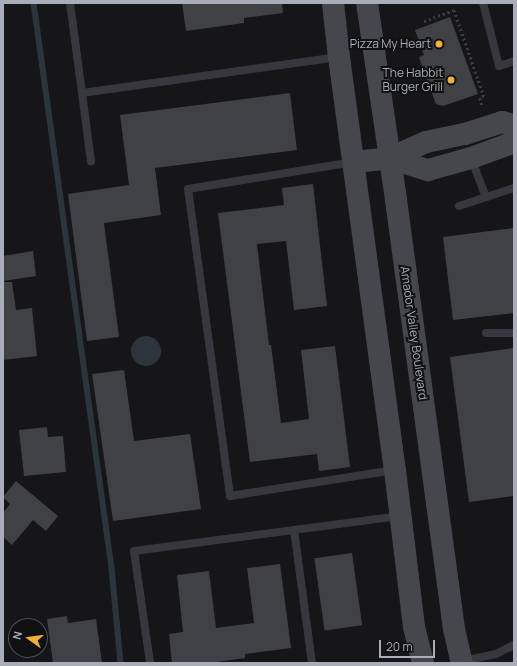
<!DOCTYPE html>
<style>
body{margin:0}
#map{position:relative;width:517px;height:666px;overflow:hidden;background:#161618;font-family:Manrope,sans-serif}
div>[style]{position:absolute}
.water>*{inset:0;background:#2c353c}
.round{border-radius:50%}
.stream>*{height:5.5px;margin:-2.75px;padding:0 2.75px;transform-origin:2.75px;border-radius:2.75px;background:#2c353c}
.building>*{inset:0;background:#404145;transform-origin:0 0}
.path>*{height:2.5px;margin-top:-1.25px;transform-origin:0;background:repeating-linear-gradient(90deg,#3d3f44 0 2px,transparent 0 5px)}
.lane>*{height:8px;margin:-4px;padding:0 4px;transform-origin:4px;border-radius:4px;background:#37383d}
.secondary>*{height:22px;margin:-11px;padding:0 11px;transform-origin:11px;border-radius:11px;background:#45474d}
.dots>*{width:11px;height:11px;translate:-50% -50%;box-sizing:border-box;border:2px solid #111113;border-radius:50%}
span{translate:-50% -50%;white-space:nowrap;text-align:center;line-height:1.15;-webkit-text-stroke:4px #111113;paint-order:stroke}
.poi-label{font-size:12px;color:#a8adb8}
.right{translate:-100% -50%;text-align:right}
.street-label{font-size:12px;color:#a8adb8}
.frame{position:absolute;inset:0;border:4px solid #a8adb8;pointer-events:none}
.north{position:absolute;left:8px;top:618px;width:40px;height:40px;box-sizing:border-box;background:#111113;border:1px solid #4d4f55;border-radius:50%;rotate:284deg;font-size:11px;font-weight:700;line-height:16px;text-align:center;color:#a8adb8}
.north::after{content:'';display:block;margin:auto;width:14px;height:18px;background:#f2b134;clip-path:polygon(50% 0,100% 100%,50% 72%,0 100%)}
.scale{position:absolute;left:379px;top:640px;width:56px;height:18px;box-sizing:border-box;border:2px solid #a8adb8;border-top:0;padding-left:5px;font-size:12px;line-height:14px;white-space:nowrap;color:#a8adb8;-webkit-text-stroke:3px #111113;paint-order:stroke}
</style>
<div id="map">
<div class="water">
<i class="round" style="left:131px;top:336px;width:30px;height:30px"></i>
</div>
<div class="stream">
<i style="left:34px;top:3px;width:570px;rotate:82.14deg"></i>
<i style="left:112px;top:568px;width:95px;rotate:84.6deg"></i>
</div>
<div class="building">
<i style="clip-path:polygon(182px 3px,282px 3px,283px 13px,244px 18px,244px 23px,186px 31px)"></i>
<i style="clip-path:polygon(450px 17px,478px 94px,443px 106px,436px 104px,423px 70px,419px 57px,424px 55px,415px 30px)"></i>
<i style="clip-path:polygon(290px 93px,297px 150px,155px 168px,161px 215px,104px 223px,119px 337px,87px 341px,68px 194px,129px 185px,120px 115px)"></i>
<i style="clip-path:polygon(313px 184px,327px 306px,294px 310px,286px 241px,257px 244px,269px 345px,271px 345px,281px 423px,309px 419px,301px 350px,335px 346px,350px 467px,319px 471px,317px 454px,250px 462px,218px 213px,284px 205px,282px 188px)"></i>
<i style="clip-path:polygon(514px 228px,514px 313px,453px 320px,443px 237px)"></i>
<i style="clip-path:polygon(33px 251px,36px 276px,3px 281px,3px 256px)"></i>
<i style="clip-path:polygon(3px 282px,12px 282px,16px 310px,32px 308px,37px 356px,3px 360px)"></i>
<i style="clip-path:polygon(514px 348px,514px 496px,469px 502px,450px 357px)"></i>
<i style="clip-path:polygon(124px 370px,134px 441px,190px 434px,201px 509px,113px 521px,92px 374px)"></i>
<i style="clip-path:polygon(47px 427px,48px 437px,63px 436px,66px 472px,24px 476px,19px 430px)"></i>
<i style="clip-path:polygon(16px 481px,58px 516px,46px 531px,33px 520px,12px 545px,3px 537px,3px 513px,10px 504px,3px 497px)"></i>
<i style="left:352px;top:553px;width:73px;height:38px;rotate:82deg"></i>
<i style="clip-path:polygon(280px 564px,291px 648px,245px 654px,245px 658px,209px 663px,172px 663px,169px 634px,183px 632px,177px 575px,209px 571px,216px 628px,254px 623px,247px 568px)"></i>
<i style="clip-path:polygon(67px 616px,68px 623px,96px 619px,102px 663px,53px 663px,47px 619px)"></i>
</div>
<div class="path">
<i style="left:424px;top:21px;width:32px;rotate:-20deg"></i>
<i style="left:454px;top:10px;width:91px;rotate:70.8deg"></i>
<i style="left:484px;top:96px;width:4px;rotate:153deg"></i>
<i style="left:480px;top:98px;width:9px;rotate:72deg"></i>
</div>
<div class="lane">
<i style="left:70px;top:3px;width:91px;rotate:82.4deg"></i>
<i style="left:82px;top:93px;width:259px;rotate:-8deg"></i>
<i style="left:483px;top:3px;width:65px;rotate:75.7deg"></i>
<i style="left:499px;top:66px;width:16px;rotate:-18deg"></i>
<i style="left:82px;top:93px;width:69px;rotate:82.5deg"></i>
<i style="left:471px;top:158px;width:42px;rotate:69deg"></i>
<i style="left:353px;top:162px;width:167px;rotate:170.7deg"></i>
<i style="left:188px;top:189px;width:310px;rotate:82.2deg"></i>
<i style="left:230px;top:496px;width:166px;rotate:-9deg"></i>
<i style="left:459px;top:206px;width:58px;rotate:-18.1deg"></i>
<i style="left:486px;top:333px;width:28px"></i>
<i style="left:294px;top:530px;width:134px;rotate:82.3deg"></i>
<i style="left:463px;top:661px;width:34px;rotate:-12deg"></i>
<i style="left:496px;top:654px;width:20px;rotate:-27deg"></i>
<i style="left:150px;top:663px;width:113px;rotate:-98.1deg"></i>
<i style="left:134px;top:551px;width:267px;rotate:-7.5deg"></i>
</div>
<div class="secondary">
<i style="left:333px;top:3px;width:54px;rotate:83.7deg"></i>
<i style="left:339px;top:57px;width:417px;rotate:82.3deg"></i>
<i style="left:395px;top:470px;width:158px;rotate:83.1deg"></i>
<i style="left:414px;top:627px;width:37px;rotate:76deg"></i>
<i style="left:367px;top:3px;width:199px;rotate:81.6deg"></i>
<i style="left:396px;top:200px;width:433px;rotate:82.3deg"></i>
<i style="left:454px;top:629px;width:35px;rotate:77deg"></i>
<i style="left:390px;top:158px;width:40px;rotate:18deg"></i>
<i style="left:428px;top:170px;width:45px;rotate:-15.6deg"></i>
<i style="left:471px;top:158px;width:44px;rotate:-20.1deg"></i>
<i style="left:512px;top:143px;width:6px;rotate:-72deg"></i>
<i style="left:354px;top:162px;width:36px;rotate:-6deg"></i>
<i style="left:390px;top:158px;width:39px;rotate:-24deg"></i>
<i style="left:426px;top:142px;width:40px;rotate:-12deg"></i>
<i style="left:465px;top:134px;width:39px;rotate:-18deg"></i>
<i style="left:502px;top:122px;width:12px;rotate:14deg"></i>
</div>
<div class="dots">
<i style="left:439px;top:44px;background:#f2b134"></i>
<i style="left:451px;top:80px;background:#f2b134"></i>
</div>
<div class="poi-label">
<span class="right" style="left:431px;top:44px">Pizza My Heart</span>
<span class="right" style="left:443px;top:80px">The Habbit<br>Burger Grill</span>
</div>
<div class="street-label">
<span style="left:414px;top:333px;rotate:82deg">Amador Valley Boulevard</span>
</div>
<div class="frame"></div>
<div class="north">N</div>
<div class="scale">20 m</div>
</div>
